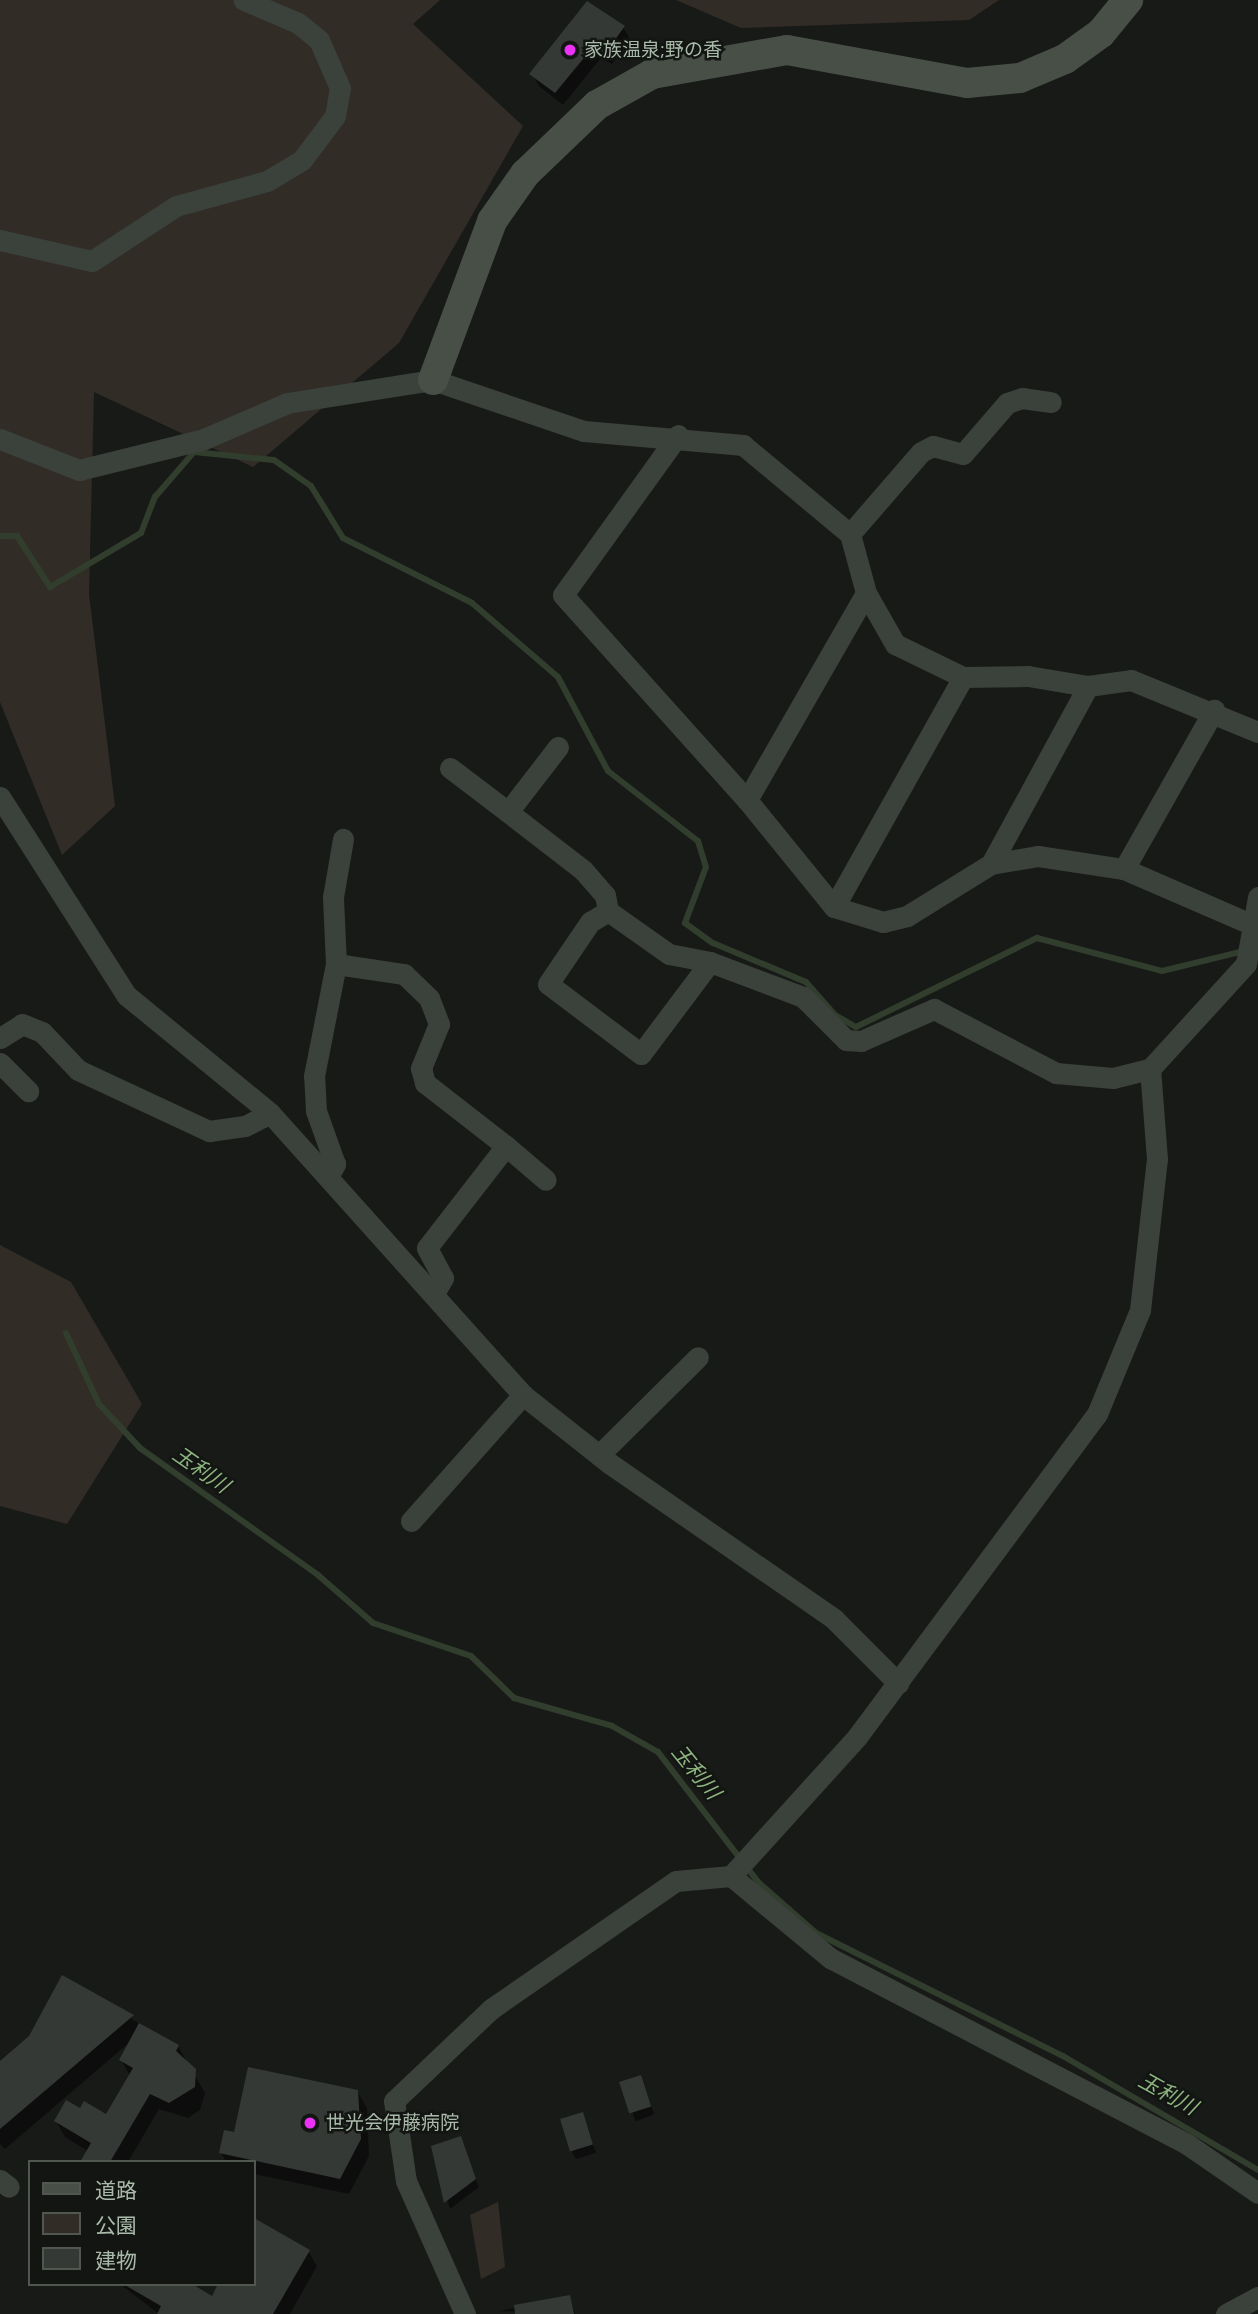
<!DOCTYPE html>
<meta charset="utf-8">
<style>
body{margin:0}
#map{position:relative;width:1258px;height:2314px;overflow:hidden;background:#181a18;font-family:Figtree,"Noto Sans JP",sans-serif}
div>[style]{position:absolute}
.green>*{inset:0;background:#322c27}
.shadow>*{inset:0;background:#0007;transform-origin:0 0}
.stream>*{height:6px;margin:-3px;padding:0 3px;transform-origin:3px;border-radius:3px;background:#323e2d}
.building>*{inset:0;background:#353936;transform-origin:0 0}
.street>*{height:21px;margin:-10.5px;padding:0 10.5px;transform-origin:10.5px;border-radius:10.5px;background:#3b413b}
.secondary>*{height:30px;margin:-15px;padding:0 15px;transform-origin:15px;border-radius:15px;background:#474f47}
.dots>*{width:19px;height:19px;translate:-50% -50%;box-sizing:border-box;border:4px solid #131513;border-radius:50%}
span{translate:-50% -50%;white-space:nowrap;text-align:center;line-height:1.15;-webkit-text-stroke:5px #131513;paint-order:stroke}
.poi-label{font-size:19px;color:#aabaaa}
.left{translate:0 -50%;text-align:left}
.water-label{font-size:21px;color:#8eb580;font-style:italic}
.legend{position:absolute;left:28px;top:2160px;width:228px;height:126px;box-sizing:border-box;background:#131513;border:2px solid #4f574f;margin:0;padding:9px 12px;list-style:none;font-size:21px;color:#aabaaa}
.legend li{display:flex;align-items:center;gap:14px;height:35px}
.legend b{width:35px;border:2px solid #4f574f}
</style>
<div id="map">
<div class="green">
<i style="clip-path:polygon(0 0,440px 0,413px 24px,523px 126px,399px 343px,253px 467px,94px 392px,89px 594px,115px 806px,62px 855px,0 702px)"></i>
<i style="clip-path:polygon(676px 0,999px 0,969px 20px,741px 28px)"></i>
<i style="clip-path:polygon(0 1245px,71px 1282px,142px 1404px,67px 1524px,0 1506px)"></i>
<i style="clip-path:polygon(498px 2202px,505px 2267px,481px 2279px,470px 2215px)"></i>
</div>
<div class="shadow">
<i style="clip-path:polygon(623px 27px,630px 39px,612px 64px,601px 58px,563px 105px,539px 86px,532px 74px)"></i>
<i style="clip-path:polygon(62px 1978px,178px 2046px,205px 2093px,200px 2110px,188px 2118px,159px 2109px,128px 2162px,82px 2162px,88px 2151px,65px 2137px,56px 2121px,80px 2111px,107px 2116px,130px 2076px,121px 2060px,130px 2042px,5px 2149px,0 2144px,0 2063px,30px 2037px)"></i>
<i style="left:640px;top:2077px;width:40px;height:20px;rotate:69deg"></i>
<i style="clip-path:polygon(357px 2091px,367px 2108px,369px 2156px,349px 2194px,254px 2174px,254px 2162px,226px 2162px,221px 2153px,236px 2134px)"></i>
<i style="clip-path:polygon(583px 2114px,596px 2153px,576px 2159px,571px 2151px)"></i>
<i style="clip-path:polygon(460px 2138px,479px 2187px,450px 2209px,433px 2147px)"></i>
<i style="clip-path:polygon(258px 2222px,308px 2251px,317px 2266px,290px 2314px,159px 2314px,120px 2284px,188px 2284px,212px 2298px,254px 2284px)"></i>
<i style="clip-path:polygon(569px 2297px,575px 2314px,499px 2311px)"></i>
</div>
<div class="stream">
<i style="left:0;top:536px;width:17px"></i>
<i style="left:17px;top:536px;width:61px;rotate:57.1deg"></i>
<i style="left:50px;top:587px;width:106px;rotate:-30.7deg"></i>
<i style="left:141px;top:533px;width:39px;rotate:-69deg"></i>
<i style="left:155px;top:497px;width:60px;rotate:-49.1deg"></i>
<i style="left:194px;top:452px;width:80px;rotate:5.7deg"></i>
<i style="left:274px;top:460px;width:45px;rotate:35.1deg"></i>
<i style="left:311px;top:486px;width:61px;rotate:58.4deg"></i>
<i style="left:343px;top:538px;width:144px;rotate:26.7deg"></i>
<i style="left:472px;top:603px;width:113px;rotate:40.7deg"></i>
<i style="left:558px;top:677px;width:106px;rotate:62deg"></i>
<i style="left:608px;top:771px;width:114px;rotate:37.9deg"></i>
<i style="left:698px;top:841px;width:27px;rotate:73deg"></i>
<i style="left:706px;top:867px;width:60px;rotate:110.6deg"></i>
<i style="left:685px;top:923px;width:34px;rotate:36deg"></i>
<i style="left:713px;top:943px;width:101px;rotate:22.8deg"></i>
<i style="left:806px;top:982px;width:44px;rotate:48.7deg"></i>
<i style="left:835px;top:1015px;width:24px;rotate:30deg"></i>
<i style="left:856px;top:1027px;width:202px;rotate:-26.2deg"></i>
<i style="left:1037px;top:938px;width:129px;rotate:14.8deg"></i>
<i style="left:1162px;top:971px;width:84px;rotate:-13.7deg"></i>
<i style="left:66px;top:1333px;width:78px;rotate:65.1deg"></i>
<i style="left:99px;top:1404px;width:60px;rotate:47deg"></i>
<i style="left:140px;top:1448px;width:219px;rotate:35.5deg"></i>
<i style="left:318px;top:1575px;width:73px;rotate:41.1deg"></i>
<i style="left:373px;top:1623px;width:103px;rotate:18.6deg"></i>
<i style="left:471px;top:1656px;width:60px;rotate:44.3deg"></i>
<i style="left:514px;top:1698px;width:102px;rotate:15.9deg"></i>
<i style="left:612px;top:1726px;width:53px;rotate:29.5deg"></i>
<i style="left:658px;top:1752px;width:164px;rotate:52.4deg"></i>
<i style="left:758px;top:1882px;width:77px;rotate:41.3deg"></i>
<i style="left:816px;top:1933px;width:276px;rotate:26.5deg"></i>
<i style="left:1063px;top:2056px;width:226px;rotate:30.3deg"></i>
</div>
<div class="building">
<i style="clip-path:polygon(587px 1px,625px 26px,605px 53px,593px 47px,555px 93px,529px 74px)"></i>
<i style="clip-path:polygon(62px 1975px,134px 2015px,0 2129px,0 2061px,29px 2036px)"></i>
<i style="clip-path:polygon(139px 2023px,179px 2045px,176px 2051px,196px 2069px,195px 2087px,169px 2103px,150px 2094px,110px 2162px,80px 2162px,91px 2143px,54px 2121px,66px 2100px,80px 2108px,84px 2101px,106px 2114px,133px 2068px,119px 2060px)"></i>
<i style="clip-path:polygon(248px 2067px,358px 2090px,361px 2139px,340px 2179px,219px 2153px,224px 2130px,234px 2132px)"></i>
<i style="left:641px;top:2075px;width:33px;height:23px;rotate:72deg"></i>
<i style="left:583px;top:2112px;width:34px;height:24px;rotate:73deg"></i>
<i style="clip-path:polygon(461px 2136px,476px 2179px,444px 2203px,431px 2146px)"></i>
<i style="clip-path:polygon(254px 2218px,310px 2250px,273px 2314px,157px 2314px,161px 2306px,123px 2284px,192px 2284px,212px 2296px,218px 2284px,254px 2284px)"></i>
<i style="clip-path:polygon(570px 2295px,574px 2314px,515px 2314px,514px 2305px)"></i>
</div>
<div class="street">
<i style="left:0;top:240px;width:94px;rotate:12.9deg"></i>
<i style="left:92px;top:261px;width:100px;rotate:-33.2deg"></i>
<i style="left:176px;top:206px;width:94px;rotate:-15.4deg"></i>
<i style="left:267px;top:181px;width:41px;rotate:-31deg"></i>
<i style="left:302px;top:160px;width:55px;rotate:-53.1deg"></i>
<i style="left:335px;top:116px;width:28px;rotate:-80deg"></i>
<i style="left:340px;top:88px;width:52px;rotate:-113.6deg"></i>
<i style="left:319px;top:40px;width:27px;rotate:-141deg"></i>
<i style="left:298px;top:23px;width:59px;rotate:-156.9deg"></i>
<i style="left:678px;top:435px;width:197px;rotate:125.7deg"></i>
<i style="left:563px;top:595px;width:275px;rotate:48.1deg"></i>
<i style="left:0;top:439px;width:85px;rotate:21.4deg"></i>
<i style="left:79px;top:470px;width:129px;rotate:-13.9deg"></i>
<i style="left:204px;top:439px;width:90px;rotate:-23.4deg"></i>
<i style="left:287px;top:403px;width:148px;rotate:-9deg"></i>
<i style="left:433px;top:380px;width:159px;rotate:18.7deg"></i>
<i style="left:584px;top:431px;width:160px;rotate:5deg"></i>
<i style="left:743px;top:445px;width:139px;rotate:39.8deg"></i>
<i style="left:850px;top:534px;width:61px;rotate:74.8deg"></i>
<i style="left:866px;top:593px;width:59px;rotate:60.4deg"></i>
<i style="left:895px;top:644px;width:76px;rotate:25.9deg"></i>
<i style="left:963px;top:677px;width:65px;rotate:-0.9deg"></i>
<i style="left:1028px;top:676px;width:61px;rotate:9.5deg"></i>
<i style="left:1088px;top:686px;width:43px;rotate:-7.9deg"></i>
<i style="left:1131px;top:680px;width:137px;rotate:22.3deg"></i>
<i style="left:850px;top:534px;width:108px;rotate:-49.1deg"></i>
<i style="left:921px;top:452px;width:13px;rotate:-27deg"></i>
<i style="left:933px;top:446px;width:31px;rotate:15deg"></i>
<i style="left:963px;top:454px;width:67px;rotate:-49.2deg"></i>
<i style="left:1007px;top:403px;width:16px;rotate:-18deg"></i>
<i style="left:1022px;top:398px;width:29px;rotate:8deg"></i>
<i style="left:866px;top:593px;width:239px;rotate:119.9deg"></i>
<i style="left:747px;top:800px;width:138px;rotate:50.9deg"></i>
<i style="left:834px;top:907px;width:51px;rotate:17deg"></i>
<i style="left:883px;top:922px;width:25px;rotate:-14deg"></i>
<i style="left:907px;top:916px;width:99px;rotate:-31.8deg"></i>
<i style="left:991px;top:864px;width:48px;rotate:-9.7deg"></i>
<i style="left:1038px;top:856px;width:87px;rotate:8.6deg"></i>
<i style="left:1124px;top:869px;width:141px;rotate:23.5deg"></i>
<i style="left:558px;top:747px;width:82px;rotate:127.6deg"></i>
<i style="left:508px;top:812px;width:95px;rotate:37.7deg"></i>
<i style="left:583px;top:870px;width:33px;rotate:49deg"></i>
<i style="left:605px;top:895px;width:16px;rotate:79deg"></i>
<i style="left:450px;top:768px;width:73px;rotate:37.2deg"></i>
<i style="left:0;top:797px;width:235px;rotate:57.5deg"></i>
<i style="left:126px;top:995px;width:186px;rotate:39.3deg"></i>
<i style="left:270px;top:1113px;width:379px;rotate:48.1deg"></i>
<i style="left:523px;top:1395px;width:110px;rotate:38.3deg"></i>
<i style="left:609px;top:1463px;width:274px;rotate:34.7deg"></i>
<i style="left:834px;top:1619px;width:91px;rotate:45deg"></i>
<i style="left:991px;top:864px;width:203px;rotate:-61.4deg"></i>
<i style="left:1124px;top:869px;width:183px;rotate:-60.5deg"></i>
<i style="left:834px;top:907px;width:264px;rotate:-60.7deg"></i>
<i style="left:710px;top:962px;width:115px;rotate:126.9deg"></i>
<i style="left:641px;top:1054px;width:116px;rotate:-143deg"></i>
<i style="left:548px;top:984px;width:75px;rotate:-55.9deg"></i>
<i style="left:590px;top:922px;width:21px;rotate:-31deg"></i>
<i style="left:608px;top:911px;width:75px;rotate:35.2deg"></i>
<i style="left:669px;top:954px;width:42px;rotate:11deg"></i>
<i style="left:710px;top:962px;width:99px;rotate:20.6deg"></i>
<i style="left:803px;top:997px;width:61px;rotate:45deg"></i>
<i style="left:846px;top:1040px;width:15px;rotate:4deg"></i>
<i style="left:861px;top:1041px;width:80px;rotate:-23.7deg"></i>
<i style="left:934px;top:1009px;width:138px;rotate:27.7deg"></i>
<i style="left:1056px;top:1073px;width:57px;rotate:5deg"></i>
<i style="left:1113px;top:1078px;width:38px;rotate:-14deg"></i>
<i style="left:1150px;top:1069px;width:142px;rotate:-47.6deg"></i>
<i style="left:1246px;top:964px;width:68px;rotate:-79.8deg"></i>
<i style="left:336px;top:964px;width:67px;rotate:-92.6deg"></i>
<i style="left:333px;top:897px;width:59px;rotate:-80.2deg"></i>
<i style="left:0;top:1038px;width:26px;rotate:-32deg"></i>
<i style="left:22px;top:1024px;width:22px;rotate:22deg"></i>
<i style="left:42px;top:1032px;width:52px;rotate:46.5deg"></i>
<i style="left:78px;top:1070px;width:145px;rotate:25deg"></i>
<i style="left:209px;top:1131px;width:36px;rotate:-8deg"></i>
<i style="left:245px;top:1126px;width:28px;rotate:-27deg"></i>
<i style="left:0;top:1063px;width:40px;rotate:45deg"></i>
<i style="left:506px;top:1146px;width:52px;rotate:40.4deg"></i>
<i style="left:329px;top:1175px;width:13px;rotate:-61deg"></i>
<i style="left:335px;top:1164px;width:56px;rotate:-109.7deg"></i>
<i style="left:316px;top:1111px;width:35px;rotate:-93deg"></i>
<i style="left:314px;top:1076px;width:114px;rotate:-78.9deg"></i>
<i style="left:336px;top:964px;width:69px;rotate:8.4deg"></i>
<i style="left:404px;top:974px;width:35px;rotate:44deg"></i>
<i style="left:429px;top:998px;width:28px;rotate:69deg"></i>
<i style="left:439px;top:1024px;width:48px;rotate:112.2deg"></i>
<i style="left:421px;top:1068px;width:16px;rotate:75deg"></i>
<i style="left:425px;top:1083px;width:103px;rotate:37.9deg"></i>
<i style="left:506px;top:1146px;width:129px;rotate:127.8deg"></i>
<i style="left:427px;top:1248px;width:34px;rotate:62deg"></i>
<i style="left:443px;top:1278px;width:16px;rotate:120deg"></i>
<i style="left:599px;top:1455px;width:139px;rotate:-44.7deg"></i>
<i style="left:411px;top:1521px;width:169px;rotate:-48.4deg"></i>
<i style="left:731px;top:1876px;width:188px;rotate:-47.8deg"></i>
<i style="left:857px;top:1737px;width:402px;rotate:-53.4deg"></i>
<i style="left:1097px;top:1414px;width:113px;rotate:-67.5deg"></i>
<i style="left:1140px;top:1310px;width:152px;rotate:-83.6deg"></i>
<i style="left:1157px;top:1159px;width:90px;rotate:-94.4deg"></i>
<i style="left:0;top:2180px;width:11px;rotate:38deg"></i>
<i style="left:465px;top:2314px;width:145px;rotate:-113.9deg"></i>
<i style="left:406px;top:2181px;width:81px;rotate:-98.5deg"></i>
<i style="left:394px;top:2101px;width:134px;rotate:-43.5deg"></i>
<i style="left:491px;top:2009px;width:225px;rotate:-34.7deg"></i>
<i style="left:676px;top:1881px;width:55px;rotate:-5.2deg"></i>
<i style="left:731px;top:1876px;width:129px;rotate:39.6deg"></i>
<i style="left:830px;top:1958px;width:403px;rotate:27.5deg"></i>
<i style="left:1187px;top:2144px;width:86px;rotate:34.6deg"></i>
<i style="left:1226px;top:2314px;width:36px;rotate:-28deg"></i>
</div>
<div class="secondary">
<i style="left:433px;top:380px;width:170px;rotate:-69.6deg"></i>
<i style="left:492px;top:221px;width:57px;rotate:-54.9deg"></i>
<i style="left:525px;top:174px;width:100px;rotate:-43.8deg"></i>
<i style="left:597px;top:105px;width:63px;rotate:-29.4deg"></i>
<i style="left:652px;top:74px;width:137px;rotate:-10.1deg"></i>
<i style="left:787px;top:50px;width:183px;rotate:10.4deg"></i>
<i style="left:967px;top:83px;width:53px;rotate:-5.4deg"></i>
<i style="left:1020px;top:78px;width:49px;rotate:-22.9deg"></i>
<i style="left:1065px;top:59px;width:44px;rotate:-35.8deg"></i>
<i style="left:1101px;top:33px;width:43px;rotate:-50.7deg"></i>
</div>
<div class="dots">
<i style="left:570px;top:50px;background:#ea33f6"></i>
<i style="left:310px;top:2123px;background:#ea33f6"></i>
</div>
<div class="poi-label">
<span class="left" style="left:584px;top:50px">家族温泉;野の香</span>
<span class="left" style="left:326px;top:2123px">世光会伊藤病院</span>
</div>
<div class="water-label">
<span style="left:201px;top:1470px;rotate:35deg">玉利川</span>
<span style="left:696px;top:1772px;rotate:51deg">玉利川</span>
<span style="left:1168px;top:2094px;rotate:29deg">玉利川</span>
</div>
<ul class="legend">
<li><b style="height:9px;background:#474f47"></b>道路</li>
<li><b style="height:19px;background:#322c27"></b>公園</li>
<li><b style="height:19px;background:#353936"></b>建物</li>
</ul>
</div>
